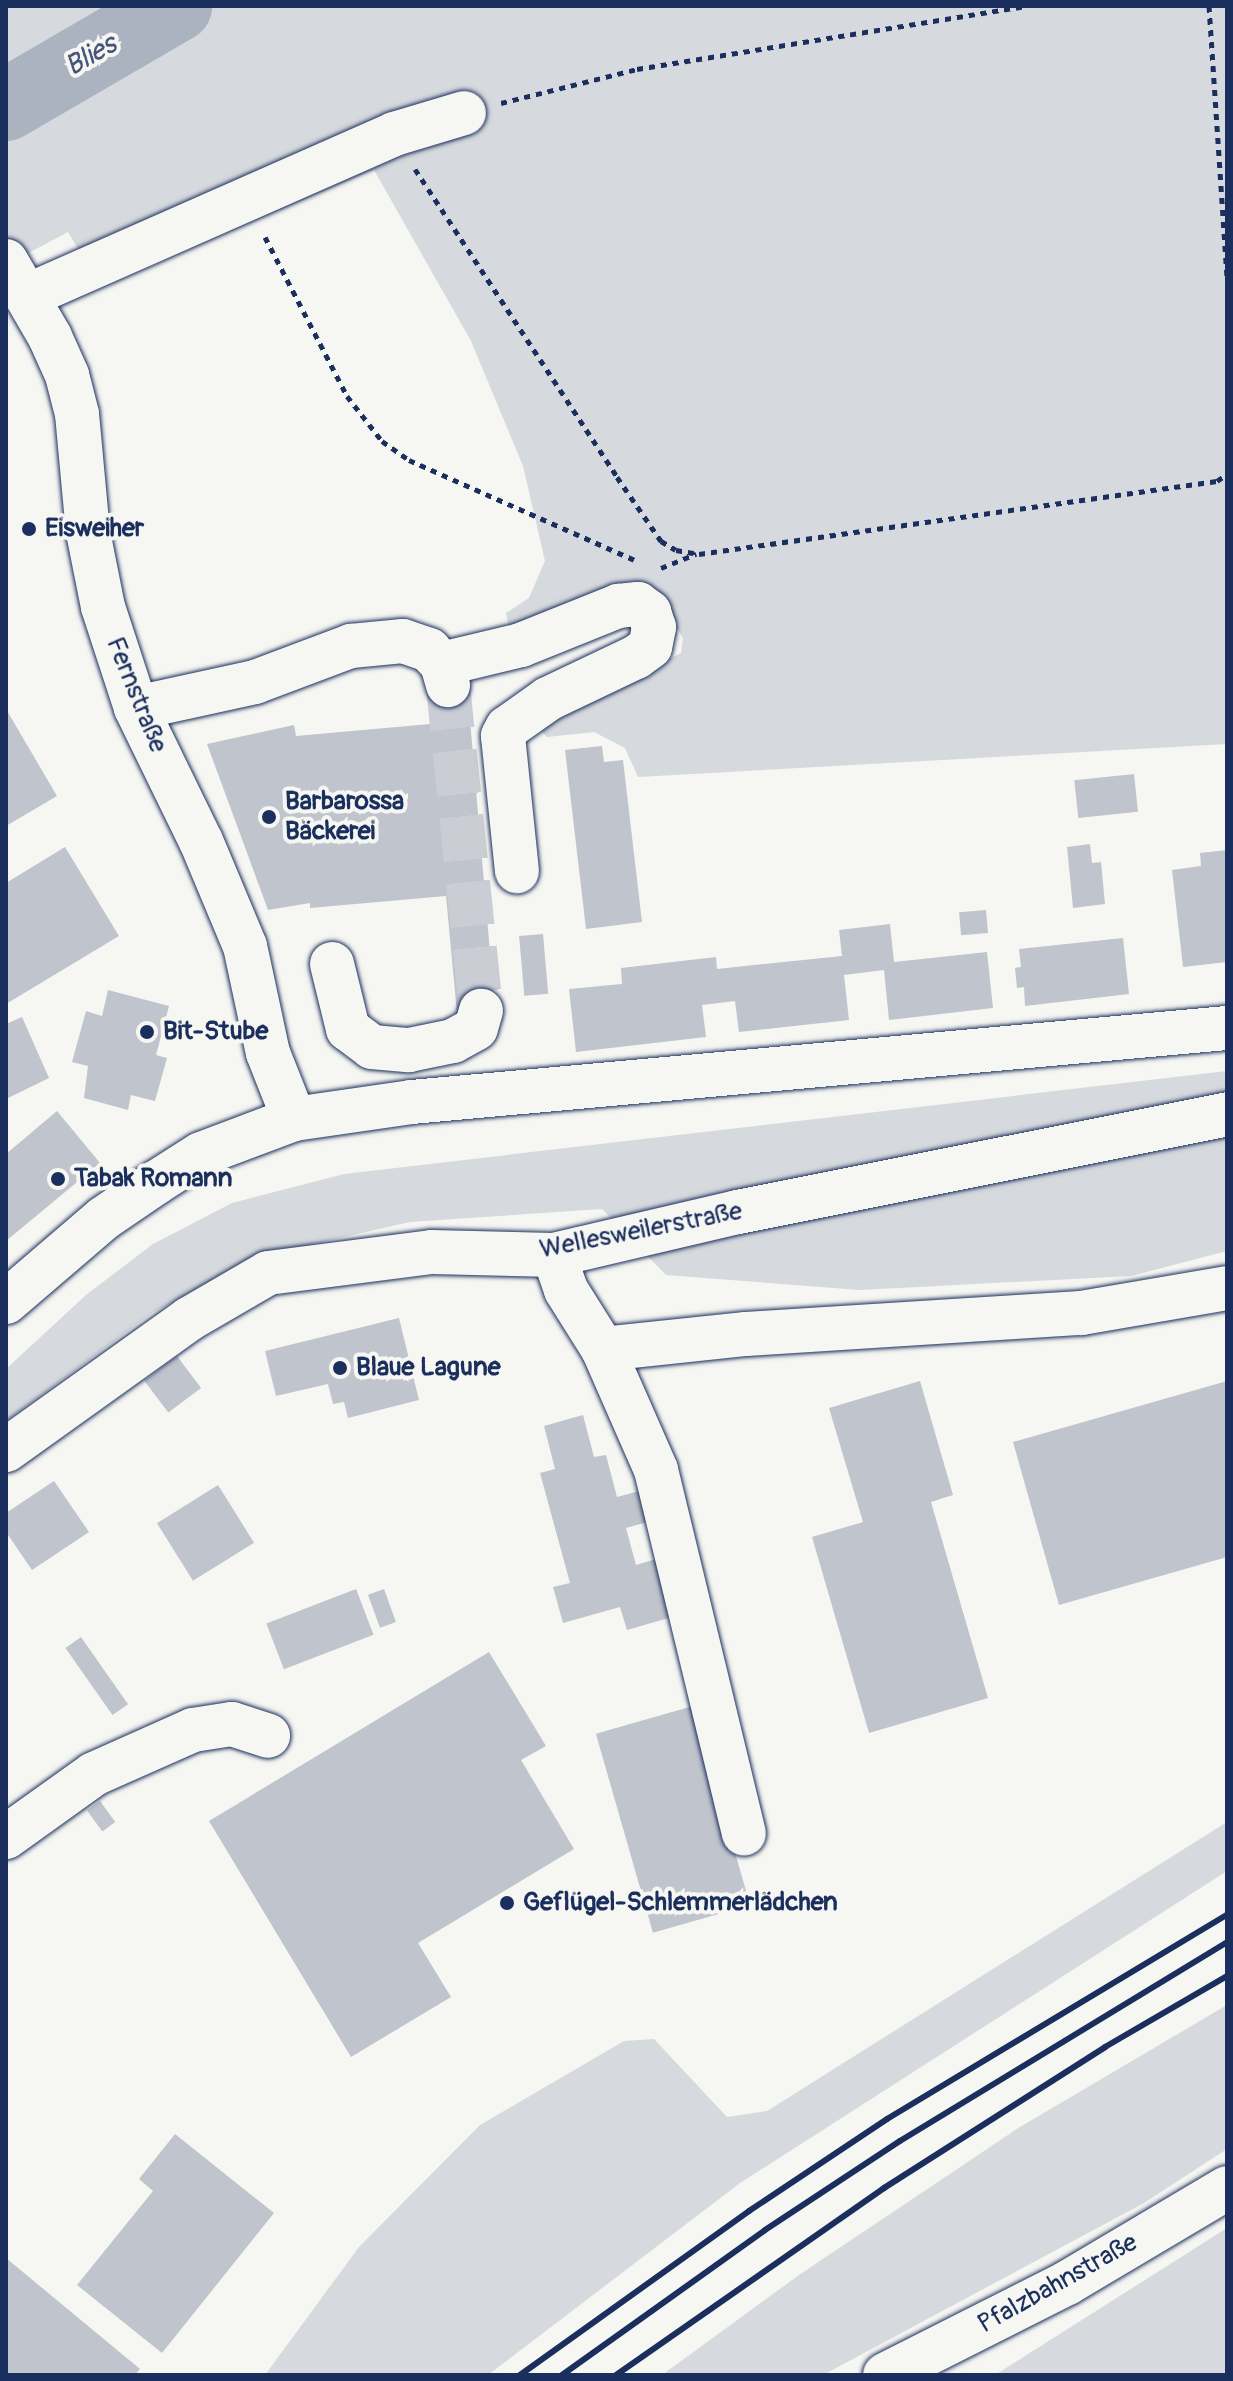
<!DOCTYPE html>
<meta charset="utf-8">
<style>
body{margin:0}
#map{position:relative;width:1233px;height:2381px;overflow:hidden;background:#f6f6f2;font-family:Pangolin,sans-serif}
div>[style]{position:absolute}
.green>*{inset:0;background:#d6d9dd}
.river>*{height:72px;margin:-36px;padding:0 36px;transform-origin:36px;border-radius:36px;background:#abb2c0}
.building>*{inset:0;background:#c0c4cd;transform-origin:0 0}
.minor-tunnel>*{height:44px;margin-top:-22px;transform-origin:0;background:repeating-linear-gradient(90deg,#caced4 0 44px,transparent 0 66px)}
.path>*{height:5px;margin-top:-2.5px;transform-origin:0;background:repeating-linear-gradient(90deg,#1b2f5e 0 6px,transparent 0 12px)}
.roads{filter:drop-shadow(0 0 2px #1b2f5e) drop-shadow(0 0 2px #1b2f5e)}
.minor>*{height:44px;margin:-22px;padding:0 22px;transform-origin:22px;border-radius:22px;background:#f6f6f2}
.rail>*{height:6px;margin:-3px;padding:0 3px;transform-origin:3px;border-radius:3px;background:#1b2f5e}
.dots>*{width:22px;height:22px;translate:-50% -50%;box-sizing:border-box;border:4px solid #f6f6f2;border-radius:50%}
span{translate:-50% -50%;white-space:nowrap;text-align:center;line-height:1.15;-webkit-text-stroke:8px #f6f6f2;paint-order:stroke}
.poi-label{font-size:26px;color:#1b2f5e;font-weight:700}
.left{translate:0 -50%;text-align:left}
.street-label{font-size:26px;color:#1b2f5e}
.water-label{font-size:28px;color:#46567b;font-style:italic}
.frame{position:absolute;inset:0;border:8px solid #1b2f5e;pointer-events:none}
</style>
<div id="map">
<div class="green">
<i style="clip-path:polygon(6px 6px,1227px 6px,1227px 744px,638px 777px,625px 748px,594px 732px,547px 737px,535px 725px,681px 653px,683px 638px,670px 617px,509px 628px,506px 613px,529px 598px,545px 561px,523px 466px,471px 341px,374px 170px,101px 286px,68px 232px,6px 265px)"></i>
<i style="clip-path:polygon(1227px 1071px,1227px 1251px,1131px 1276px,860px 1290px,666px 1275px,602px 1209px,410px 1222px,256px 1257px,152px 1313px,6px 1421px,6px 1369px,86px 1295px,153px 1244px,232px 1203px,344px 1174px)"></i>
<i style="clip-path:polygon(1227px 1822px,1227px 1871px,740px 2183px,488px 2375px,265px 2375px,359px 2247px,480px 2125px,624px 2041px,654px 2039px,727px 2117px,767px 2111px)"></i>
<i style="clip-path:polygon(1227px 2005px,1227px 2149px,1144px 2203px,823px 2375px,662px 2375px,799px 2275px,1020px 2127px)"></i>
<i style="clip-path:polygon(1227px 2228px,1227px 2375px,995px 2375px)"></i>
</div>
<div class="river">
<i style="left:6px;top:105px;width:197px;rotate:-30.2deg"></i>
</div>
<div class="building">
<i style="clip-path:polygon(458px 683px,462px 721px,470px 720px,495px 1010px,457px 1013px,446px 896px,310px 908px,310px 903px,268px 910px,207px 744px,294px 725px,296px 736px,430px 724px,427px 686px)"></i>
<i style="clip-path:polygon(6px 709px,57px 796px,6px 826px)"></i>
<i style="clip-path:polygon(602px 746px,604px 762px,623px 760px,642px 922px,586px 929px,565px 750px)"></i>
<i style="left:1134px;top:774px;width:38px;height:60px;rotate:84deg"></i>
<i style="clip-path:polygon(1090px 844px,1092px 863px,1101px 862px,1105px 904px,1073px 908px,1067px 847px)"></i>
<i style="clip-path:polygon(65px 847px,119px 936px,6px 1004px,6px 883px)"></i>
<i style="clip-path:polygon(1227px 850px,1227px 962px,1183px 967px,1172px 870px,1201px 866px,1200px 853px)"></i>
<i style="left:986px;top:910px;width:23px;height:27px;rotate:85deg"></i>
<i style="clip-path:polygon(890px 924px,894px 962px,987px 952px,993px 1008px,889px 1020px,884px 970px,844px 975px,849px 1020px,739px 1032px,735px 1001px,702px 1005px,706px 1037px,576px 1052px,569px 989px,622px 984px,621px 968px,716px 957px,717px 969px,842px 956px,839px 930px)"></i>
<i style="left:543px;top:934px;width:60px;height:24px;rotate:85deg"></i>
<i style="clip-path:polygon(1123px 938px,1129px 994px,1025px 1006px,1024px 987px,1017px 988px,1015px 968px,1021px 967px,1019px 949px)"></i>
<i style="clip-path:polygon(108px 990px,169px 1006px,156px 1055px,167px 1058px,155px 1101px,131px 1095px,128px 1110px,84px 1098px,88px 1066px,72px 1062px,86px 1011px,102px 1016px)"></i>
<i style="clip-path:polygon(22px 1017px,49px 1078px,6px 1099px,6px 1024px)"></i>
<i style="clip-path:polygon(57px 1111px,100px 1163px,6px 1241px,6px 1154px)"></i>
<i style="clip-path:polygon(399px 1318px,419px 1400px,348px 1418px,344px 1402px,333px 1404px,328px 1384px,276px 1396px,265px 1351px)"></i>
<i style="left:177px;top:1356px;width:40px;height:41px;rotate:53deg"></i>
<i style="clip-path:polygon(920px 1381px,953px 1495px,931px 1502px,988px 1698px,869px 1733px,812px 1537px,863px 1522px,829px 1408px)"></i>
<i style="clip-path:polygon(1227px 1381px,1227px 1557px,1059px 1605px,1013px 1442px)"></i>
<i style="clip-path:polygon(583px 1415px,594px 1457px,606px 1455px,617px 1497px,643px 1490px,651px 1521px,626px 1528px,636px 1565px,663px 1557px,679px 1615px,627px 1630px,620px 1607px,563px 1623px,553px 1587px,570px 1583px,540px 1473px,555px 1469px,544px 1426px)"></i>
<i style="clip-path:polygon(54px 1481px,89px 1532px,32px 1570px,6px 1532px,6px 1513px)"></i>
<i style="left:218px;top:1485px;width:68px;height:72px;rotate:58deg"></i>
<i style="left:356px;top:1589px;width:49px;height:96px;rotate:69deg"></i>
<i style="left:384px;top:1589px;width:35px;height:17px;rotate:70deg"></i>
<i style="left:81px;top:1637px;width:82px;height:19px;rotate:55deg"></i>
<i style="clip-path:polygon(489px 1652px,546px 1746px,521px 1760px,574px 1849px,418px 1943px,451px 1997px,351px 2057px,209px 1821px)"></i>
<i style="left:693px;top:1706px;width:207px;height:101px;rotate:74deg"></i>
<i style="left:100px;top:1801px;width:26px;height:16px;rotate:54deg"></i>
<i style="clip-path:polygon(175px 2134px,274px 2213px,162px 2353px,77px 2285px,153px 2191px,139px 2179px)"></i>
<i style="clip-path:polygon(6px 2258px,140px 2369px,135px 2375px,6px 2375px)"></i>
</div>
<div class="minor-tunnel">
<i style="left:448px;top:685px;width:328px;rotate:84.2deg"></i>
</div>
<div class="path">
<i style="left:1209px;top:6px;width:275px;rotate:86.2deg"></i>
<i style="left:501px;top:103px;width:140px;rotate:-14deg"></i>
<i style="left:637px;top:69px;width:395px;rotate:-9.2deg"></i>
<i style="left:415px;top:169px;width:368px;rotate:56.7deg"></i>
<i style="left:617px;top:477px;width:78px;rotate:55.5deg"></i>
<i style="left:661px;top:541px;width:17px;rotate:31deg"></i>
<i style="left:676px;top:550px;width:23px;rotate:10deg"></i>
<i style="left:699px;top:554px;width:523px;rotate:-8.02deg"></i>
<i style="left:1217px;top:481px;width:12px;rotate:-35deg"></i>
<i style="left:265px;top:237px;width:179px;rotate:62.7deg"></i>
<i style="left:347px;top:396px;width:57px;rotate:52.1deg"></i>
<i style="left:382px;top:441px;width:33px;rotate:35deg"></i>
<i style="left:409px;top:460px;width:249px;rotate:23.9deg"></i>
<i style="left:661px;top:568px;width:38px;rotate:-22deg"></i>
</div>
<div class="roads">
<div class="minor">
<i style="left:6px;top:261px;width:88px;rotate:59.9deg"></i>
<i style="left:50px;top:337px;width:42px;rotate:65.9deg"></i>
<i style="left:67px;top:375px;width:40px;rotate:75.6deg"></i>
<i style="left:77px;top:414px;width:119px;rotate:84.7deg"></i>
<i style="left:88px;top:532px;width:76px;rotate:78.7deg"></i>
<i style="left:103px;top:607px;width:106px;rotate:71.9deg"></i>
<i style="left:136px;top:708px;width:148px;rotate:64deg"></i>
<i style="left:201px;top:841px;width:114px;rotate:67.3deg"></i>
<i style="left:245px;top:946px;width:109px;rotate:77.9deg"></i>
<i style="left:268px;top:1053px;width:71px;rotate:68.5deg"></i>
<i style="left:27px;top:296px;width:401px;rotate:-23.8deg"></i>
<i style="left:394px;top:134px;width:73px;rotate:-16.7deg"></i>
<i style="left:442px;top:664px;width:81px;rotate:-13.5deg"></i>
<i style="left:521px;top:645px;width:105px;rotate:-21.9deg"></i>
<i style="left:618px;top:606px;width:20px;rotate:-6deg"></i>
<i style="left:638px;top:604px;width:14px;rotate:36deg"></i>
<i style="left:649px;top:612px;width:16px;rotate:72deg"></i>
<i style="left:654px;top:627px;width:20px;rotate:101deg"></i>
<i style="left:650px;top:647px;width:17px;rotate:144deg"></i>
<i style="left:636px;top:657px;width:98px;rotate:154.5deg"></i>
<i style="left:548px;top:699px;width:50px;rotate:144.7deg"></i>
<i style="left:507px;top:728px;width:9px;rotate:117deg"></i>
<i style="left:503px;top:736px;width:136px;rotate:84.1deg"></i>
<i style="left:136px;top:708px;width:122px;rotate:-12.3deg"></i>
<i style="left:255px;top:682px;width:103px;rotate:-20.6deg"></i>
<i style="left:351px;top:646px;width:52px;rotate:-5.5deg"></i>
<i style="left:403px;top:641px;width:28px;rotate:19deg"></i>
<i style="left:429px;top:650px;width:19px;rotate:47deg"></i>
<i style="left:442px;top:664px;width:22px;rotate:74deg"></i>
<i style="left:332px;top:964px;width:67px;rotate:76.2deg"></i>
<i style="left:348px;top:1029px;width:30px;rotate:37deg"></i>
<i style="left:372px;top:1047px;width:37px;rotate:5deg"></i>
<i style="left:409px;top:1050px;width:45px;rotate:-11.6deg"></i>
<i style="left:453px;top:1041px;width:26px;rotate:-29deg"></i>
<i style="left:476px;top:1028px;width:18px;rotate:-74deg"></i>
<i style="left:554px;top:1255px;width:37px;rotate:71deg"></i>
<i style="left:566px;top:1290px;width:70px;rotate:57.9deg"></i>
<i style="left:603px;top:1349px;width:132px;rotate:66.3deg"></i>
<i style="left:656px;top:1470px;width:374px;rotate:76.4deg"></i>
<i style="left:6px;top:1302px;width:129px;rotate:-40.6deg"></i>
<i style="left:104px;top:1218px;width:64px;rotate:-34.2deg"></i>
<i style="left:157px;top:1182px;width:52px;rotate:-32.5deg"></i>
<i style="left:201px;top:1154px;width:99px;rotate:-20.6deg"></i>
<i style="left:294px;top:1119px;width:119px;rotate:-8.2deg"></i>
<i style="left:412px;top:1102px;width:818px;rotate:-5.19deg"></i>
<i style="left:603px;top:1349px;width:144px;rotate:-6deg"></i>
<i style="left:746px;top:1334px;width:336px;rotate:-3.6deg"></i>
<i style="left:1081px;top:1313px;width:148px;rotate:-9.7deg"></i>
<i style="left:6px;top:1450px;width:225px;rotate:-35.6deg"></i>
<i style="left:189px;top:1319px;width:91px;rotate:-30.2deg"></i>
<i style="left:268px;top:1273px;width:165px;rotate:-7.3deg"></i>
<i style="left:432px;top:1252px;width:122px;rotate:1.4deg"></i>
<i style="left:554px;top:1255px;width:189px;rotate:-13.2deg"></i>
<i style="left:738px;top:1212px;width:499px;rotate:-11.3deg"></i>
<i style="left:6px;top:1837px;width:108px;rotate:-35.6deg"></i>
<i style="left:94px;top:1774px;width:108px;rotate:-24deg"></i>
<i style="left:193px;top:1730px;width:39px;rotate:-9deg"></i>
<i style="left:232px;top:1724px;width:38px;rotate:18deg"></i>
<i style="left:885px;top:2375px;width:204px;rotate:-26.8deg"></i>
<i style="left:1067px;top:2283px;width:186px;rotate:-30.7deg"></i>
</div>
</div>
<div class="rail">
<i style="left:520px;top:2375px;width:282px;rotate:-35.6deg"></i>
<i style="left:749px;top:2211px;width:166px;rotate:-33.7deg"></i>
<i style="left:887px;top:2119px;width:397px;rotate:-31deg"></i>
<i style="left:562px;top:2375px;width:249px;rotate:-35.5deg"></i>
<i style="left:765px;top:2230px;width:162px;rotate:-33.4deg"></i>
<i style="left:900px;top:2141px;width:383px;rotate:-31.3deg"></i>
<i style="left:616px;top:2375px;width:327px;rotate:-34.9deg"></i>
<i style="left:884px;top:2188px;width:262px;rotate:-32.5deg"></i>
<i style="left:1105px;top:2047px;width:141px;rotate:-30.2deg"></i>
</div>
<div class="dots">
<i style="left:29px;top:529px;background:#1b2f5e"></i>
<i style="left:269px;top:817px;background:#1b2f5e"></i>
<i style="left:147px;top:1032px;background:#1b2f5e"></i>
<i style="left:58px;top:1179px;background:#1b2f5e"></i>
<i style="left:340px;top:1368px;background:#1b2f5e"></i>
<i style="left:507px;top:1903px;background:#1b2f5e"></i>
</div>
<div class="poi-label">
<span class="left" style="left:45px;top:529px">Eisweiher</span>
<span class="left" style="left:285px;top:817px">Barbarossa<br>Bäckerei</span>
<span class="left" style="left:163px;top:1032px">Bit-Stube</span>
<span class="left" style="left:74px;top:1179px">Tabak Romann</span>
<span class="left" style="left:356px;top:1368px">Blaue Lagune</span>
<span class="left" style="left:523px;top:1903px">Geflügel-Schlemmerlädchen</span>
</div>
<div class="street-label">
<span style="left:136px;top:695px;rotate:68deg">Fernstraße</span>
<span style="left:641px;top:1231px;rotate:-11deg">Wellesweilerstraße</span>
<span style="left:1058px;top:2284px;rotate:-29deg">Pfalzbahnstraße</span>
</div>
<div class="water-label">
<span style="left:91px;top:56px;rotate:-30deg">Blies</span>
</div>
<div class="frame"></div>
</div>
